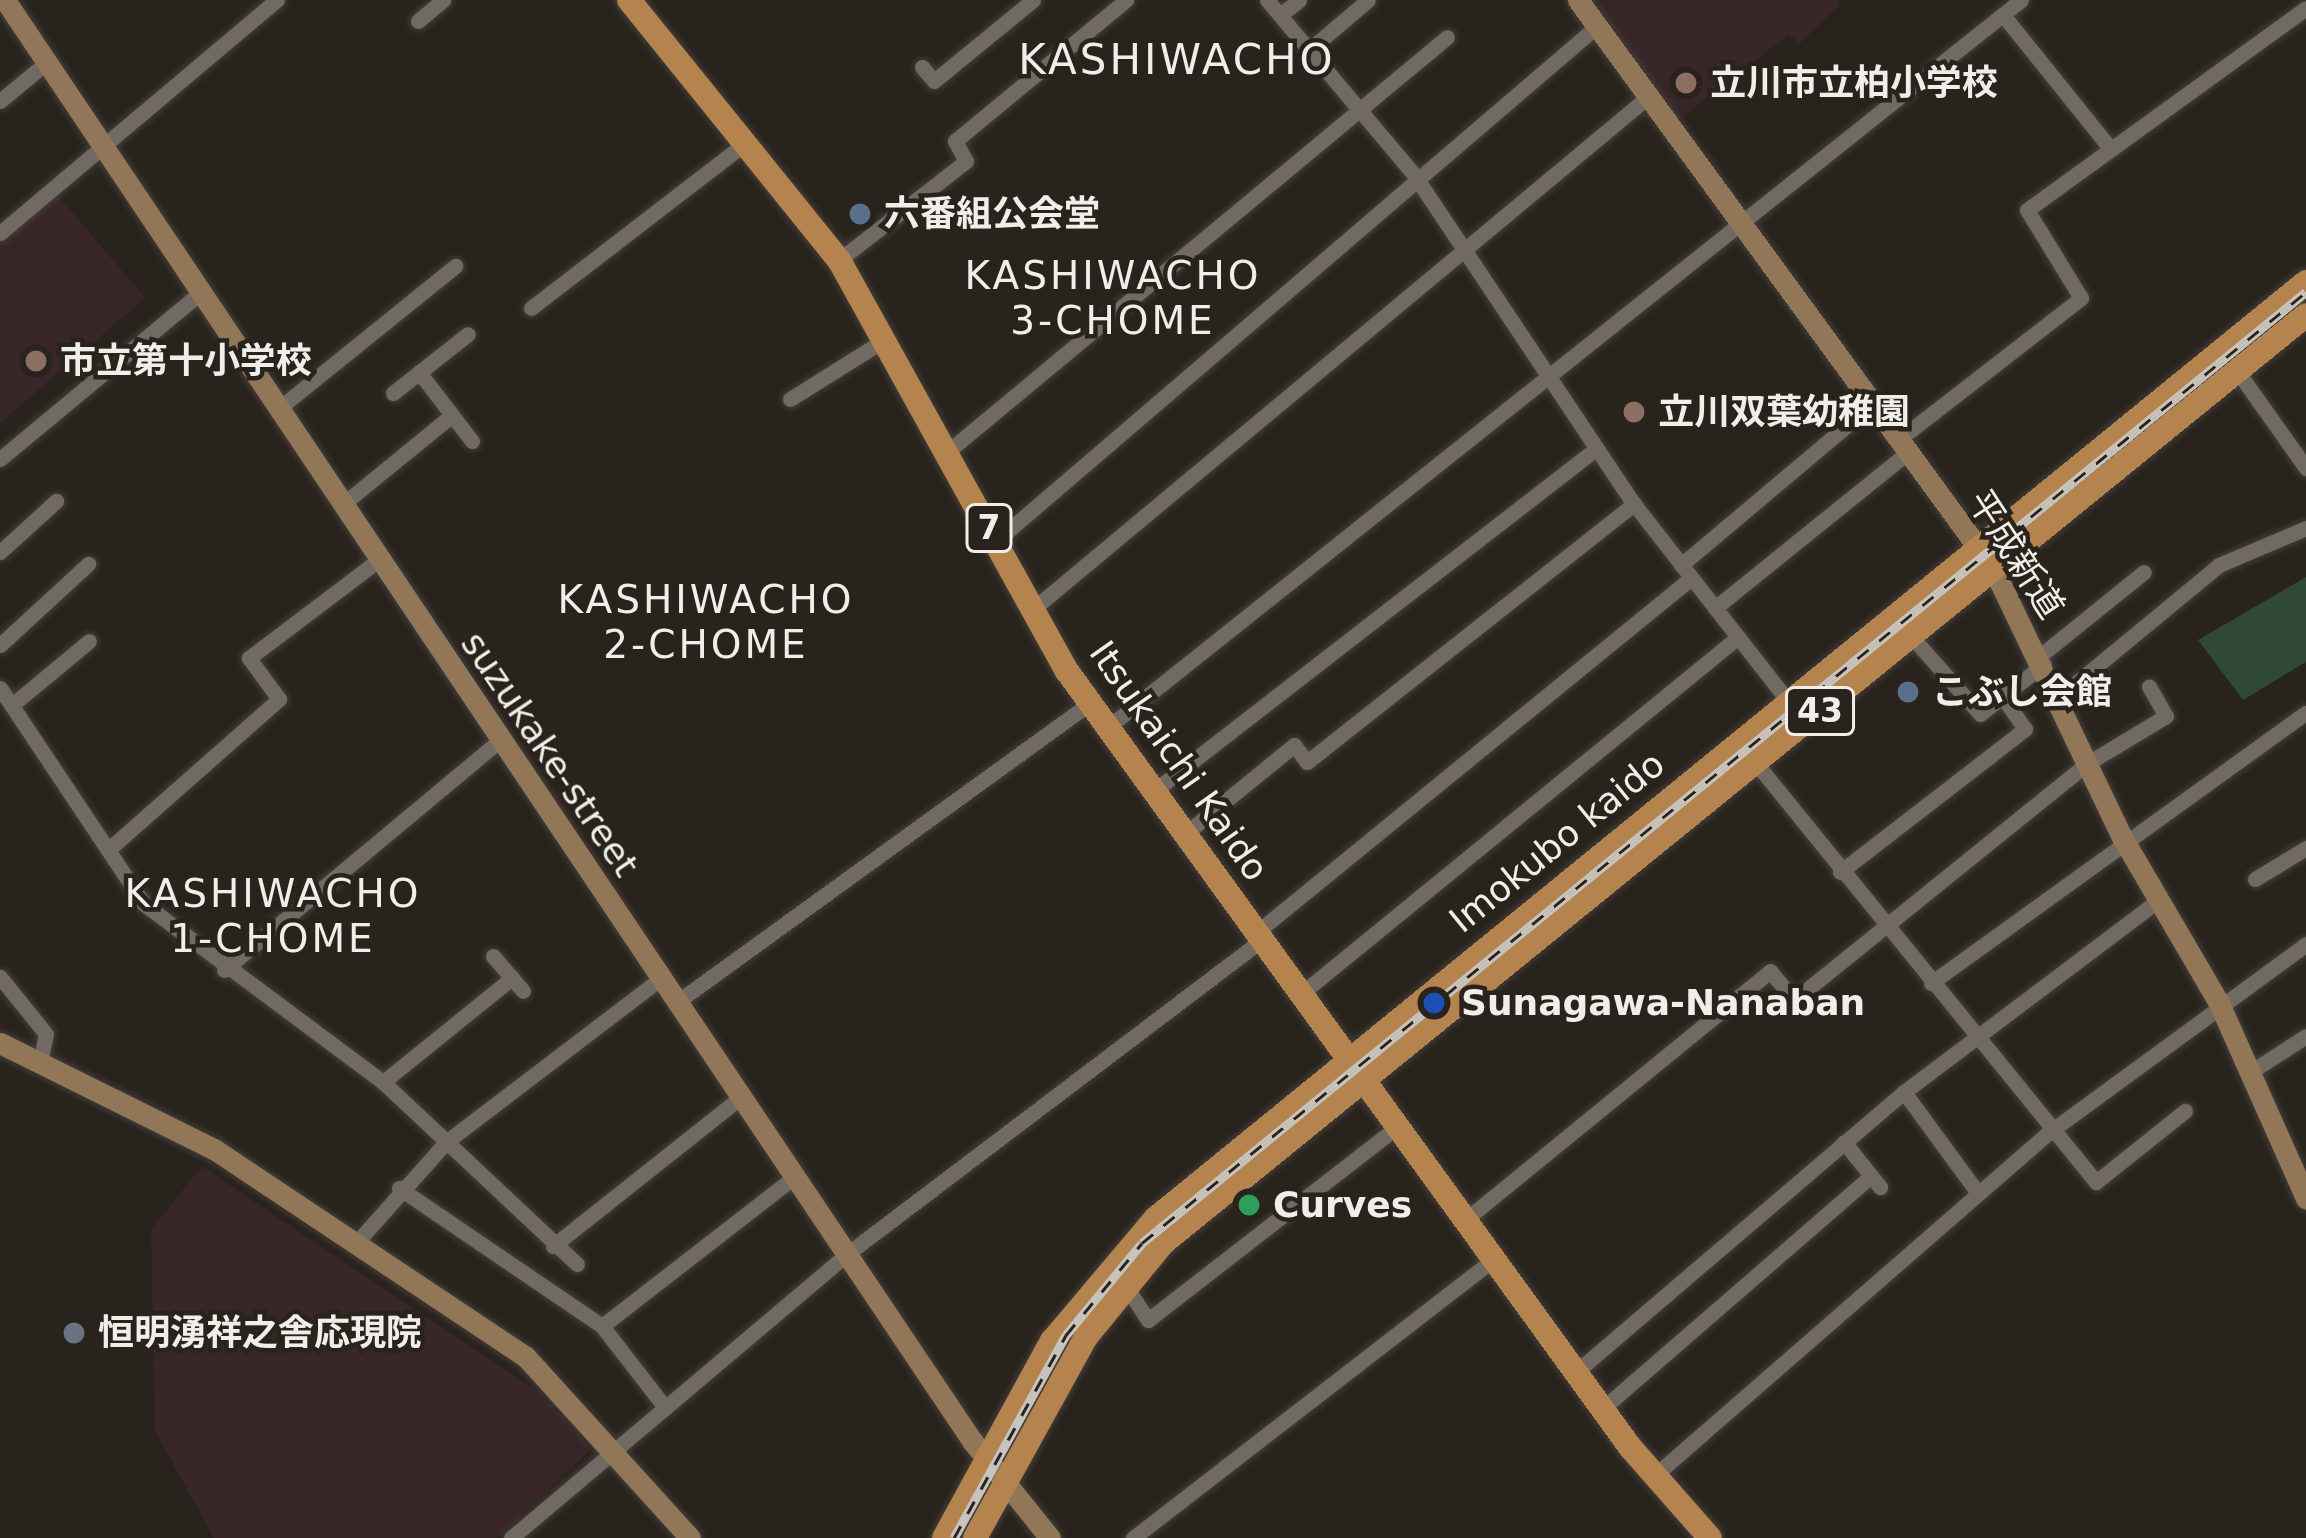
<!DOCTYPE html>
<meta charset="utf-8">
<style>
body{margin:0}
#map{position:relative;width:2306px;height:1538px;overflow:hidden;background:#29231d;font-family:"DejaVu Sans","Noto Sans JP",sans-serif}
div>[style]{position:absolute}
.education>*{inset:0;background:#392629}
.green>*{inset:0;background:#2f4837}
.roads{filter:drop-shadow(0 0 3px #423e39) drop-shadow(0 0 3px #423e39)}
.street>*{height:15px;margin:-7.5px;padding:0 7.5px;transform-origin:7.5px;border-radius:7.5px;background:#706a63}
.secondary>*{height:21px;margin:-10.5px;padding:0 10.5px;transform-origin:10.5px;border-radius:10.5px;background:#927658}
.primary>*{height:24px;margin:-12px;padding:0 12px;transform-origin:12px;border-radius:12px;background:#b5834d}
.rail>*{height:9px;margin-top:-4.5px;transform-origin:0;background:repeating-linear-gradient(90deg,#29231d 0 14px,#c7c4bf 0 28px);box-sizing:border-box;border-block:3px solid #c7c4bf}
.dots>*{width:33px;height:33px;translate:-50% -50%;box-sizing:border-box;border:6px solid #29231d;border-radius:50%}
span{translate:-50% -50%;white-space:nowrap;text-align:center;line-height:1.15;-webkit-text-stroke:9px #29231d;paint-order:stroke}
.shield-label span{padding:3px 9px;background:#29231d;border:3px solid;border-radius:9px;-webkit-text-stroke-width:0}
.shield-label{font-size:33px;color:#f1eeea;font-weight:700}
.poi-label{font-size:36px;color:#f1eeea;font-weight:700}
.left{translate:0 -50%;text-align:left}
.street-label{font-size:36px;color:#f1eeea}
.neighbourhood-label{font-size:39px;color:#f1eeea;letter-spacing:3px}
.quarter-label{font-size:42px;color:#f1eeea;letter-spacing:3px}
</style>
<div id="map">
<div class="education">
<i style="clip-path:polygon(1585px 0,1838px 0,1840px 4px,1799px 44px,1789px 34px,1676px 122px)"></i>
<i style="clip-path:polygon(57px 194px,145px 298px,0 423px,0 241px)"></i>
<i style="clip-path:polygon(202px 1166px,537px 1391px,591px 1449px,497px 1538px,214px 1538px,155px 1431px,151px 1230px)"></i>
</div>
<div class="green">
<i style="clip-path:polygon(2306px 577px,2306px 662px,2243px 700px,2198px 640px)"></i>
</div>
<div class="roads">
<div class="street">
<i style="left:1267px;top:0;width:230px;rotate:49.9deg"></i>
<i style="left:1415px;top:176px;width:394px;rotate:56.3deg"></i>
<i style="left:1634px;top:504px;width:256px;rotate:52deg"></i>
<i style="left:1280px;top:15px;width:24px;rotate:-38deg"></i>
<i style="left:2003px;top:15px;width:169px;rotate:51.2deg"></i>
<i style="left:418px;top:21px;width:33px;rotate:-40deg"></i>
<i style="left:1309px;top:50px;width:77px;rotate:-40.3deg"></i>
<i style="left:922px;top:67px;width:18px;rotate:49deg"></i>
<i style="left:934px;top:81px;width:128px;rotate:-39.3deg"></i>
<i style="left:0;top:101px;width:61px;rotate:-39.7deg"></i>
<i style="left:0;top:233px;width:362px;rotate:-40.1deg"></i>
<i style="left:839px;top:260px;width:161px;rotate:-37.9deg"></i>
<i style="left:966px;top:161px;width:23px;rotate:-119deg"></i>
<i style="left:955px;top:141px;width:222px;rotate:-39.5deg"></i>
<i style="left:531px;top:308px;width:270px;rotate:-37.6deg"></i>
<i style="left:419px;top:372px;width:87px;rotate:52.5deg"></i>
<i style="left:2238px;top:372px;width:118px;rotate:54.7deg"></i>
<i style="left:393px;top:393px;width:95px;rotate:-38.2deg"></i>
<i style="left:790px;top:399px;width:111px;rotate:-32.1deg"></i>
<i style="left:278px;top:409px;width:228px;rotate:-38.9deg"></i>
<i style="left:1898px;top:440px;width:232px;rotate:-37.8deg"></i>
<i style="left:2081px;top:298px;width:103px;rotate:-121.5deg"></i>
<i style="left:2027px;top:210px;width:344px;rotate:-35.9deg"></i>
<i style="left:946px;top:453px;width:651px;rotate:-39.7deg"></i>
<i style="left:0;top:459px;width:260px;rotate:-39.7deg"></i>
<i style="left:343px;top:504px;width:139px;rotate:-39.2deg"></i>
<i style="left:996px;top:541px;width:791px;rotate:-40.59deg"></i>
<i style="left:0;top:552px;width:76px;rotate:-42.3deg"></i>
<i style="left:1681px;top:565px;width:247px;rotate:-40.1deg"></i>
<i style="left:1715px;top:608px;width:247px;rotate:-38.9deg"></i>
<i style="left:1033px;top:609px;width:802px;rotate:-39.79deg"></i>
<i style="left:1911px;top:636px;width:104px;rotate:48.5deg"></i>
<i style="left:1980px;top:714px;width:81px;rotate:-38deg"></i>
<i style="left:0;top:645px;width:120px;rotate:-42.6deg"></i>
<i style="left:2041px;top:655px;width:132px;rotate:-38.9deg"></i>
<i style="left:0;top:688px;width:260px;rotate:56.3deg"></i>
<i style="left:144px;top:904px;width:298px;rotate:36.7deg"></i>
<i style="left:383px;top:1082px;width:266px;rotate:43.2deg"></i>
<i style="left:2059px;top:697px;width:207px;rotate:-39.5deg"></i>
<i style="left:2219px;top:565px;width:95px;rotate:-23deg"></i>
<i style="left:12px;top:705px;width:100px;rotate:-39.7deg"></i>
<i style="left:1108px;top:727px;width:1167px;rotate:-38.53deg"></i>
<i style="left:1755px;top:762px;width:541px;rotate:50.93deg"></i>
<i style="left:2096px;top:1182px;width:114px;rotate:-38.6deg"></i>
<i style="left:1154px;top:791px;width:560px;rotate:-37.75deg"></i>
<i style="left:1185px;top:834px;width:141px;rotate:-39.2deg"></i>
<i style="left:1294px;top:745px;width:21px;rotate:53deg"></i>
<i style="left:1307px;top:762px;width:417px;rotate:-38.3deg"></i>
<i style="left:109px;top:849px;width:227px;rotate:-41.4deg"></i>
<i style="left:279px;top:699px;width:51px;rotate:-126.2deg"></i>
<i style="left:249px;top:658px;width:164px;rotate:-37.1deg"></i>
<i style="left:1840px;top:872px;width:234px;rotate:-37.7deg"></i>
<i style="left:2025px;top:729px;width:39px;rotate:-125deg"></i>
<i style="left:2255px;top:879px;width:60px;rotate:-31.3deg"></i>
<i style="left:1257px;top:932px;width:560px;rotate:-39.2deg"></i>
<i style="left:493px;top:956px;width:46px;rotate:49.4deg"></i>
<i style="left:224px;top:970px;width:361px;rotate:-39.8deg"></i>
<i style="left:0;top:977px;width:73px;rotate:51.1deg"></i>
<i style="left:46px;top:1034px;width:29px;rotate:102deg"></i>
<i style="left:1931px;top:983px;width:462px;rotate:-35.8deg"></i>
<i style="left:1302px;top:993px;width:563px;rotate:-39.23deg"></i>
<i style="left:677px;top:1002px;width:510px;rotate:-35.9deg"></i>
<i style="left:2252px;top:1071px;width:64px;rotate:-32.9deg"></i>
<i style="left:383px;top:1082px;width:166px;rotate:-38.9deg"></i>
<i style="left:1904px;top:1092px;width:125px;rotate:53.8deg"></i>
<i style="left:1844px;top:1142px;width:58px;rotate:51.3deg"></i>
<i style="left:399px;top:1188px;width:245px;rotate:34.2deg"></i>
<i style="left:602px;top:1326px;width:96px;rotate:52.2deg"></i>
<i style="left:1465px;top:1220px;width:394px;rotate:-39.2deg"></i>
<i style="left:1770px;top:971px;width:38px;rotate:50deg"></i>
<i style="left:1794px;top:1000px;width:378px;rotate:-38.9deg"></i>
<i style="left:2088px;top:763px;width:91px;rotate:-31.1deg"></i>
<i style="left:2166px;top:716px;width:34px;rotate:-120deg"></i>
<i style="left:357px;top:1242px;width:134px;rotate:-48.3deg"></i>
<i style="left:446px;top:1142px;width:270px;rotate:-37.3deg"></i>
<i style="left:553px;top:1246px;width:240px;rotate:-38.4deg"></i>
<i style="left:1125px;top:1285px;width:42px;rotate:56.7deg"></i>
<i style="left:1148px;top:1320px;width:316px;rotate:-37.8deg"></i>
<i style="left:602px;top:1326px;width:243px;rotate:-37.8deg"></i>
<i style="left:1576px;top:1372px;width:431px;rotate:-40.5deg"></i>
<i style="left:1904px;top:1092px;width:321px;rotate:-37deg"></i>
<i style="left:1602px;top:1409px;width:356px;rotate:-40.9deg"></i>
<i style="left:1654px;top:1476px;width:522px;rotate:-41.04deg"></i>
<i style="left:2048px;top:1133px;width:320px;rotate:-36.2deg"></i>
<i style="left:511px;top:1538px;width:440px;rotate:-40.2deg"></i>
<i style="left:847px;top:1254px;width:522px;rotate:-37.13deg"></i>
<i style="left:1133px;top:1538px;width:456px;rotate:-37.7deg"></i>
</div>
<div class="secondary">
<i style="left:5px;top:0;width:1737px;rotate:56.13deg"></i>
<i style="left:973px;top:1442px;width:123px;rotate:51.3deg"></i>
<i style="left:1578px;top:0;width:703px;rotate:53.85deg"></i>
<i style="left:1993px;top:568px;width:298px;rotate:64.4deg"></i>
<i style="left:2122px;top:837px;width:192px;rotate:59.7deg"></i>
<i style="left:2219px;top:1003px;width:214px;rotate:66deg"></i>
<i style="left:0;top:1043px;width:239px;rotate:26.4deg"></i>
<i style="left:214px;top:1149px;width:375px;rotate:33.7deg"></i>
<i style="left:526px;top:1357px;width:244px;rotate:47.8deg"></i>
</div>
<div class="primary">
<i style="left:629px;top:0;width:334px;rotate:51.1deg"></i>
<i style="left:839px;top:260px;width:470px;rotate:61deg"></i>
<i style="left:1067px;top:671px;width:959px;rotate:54.04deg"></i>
<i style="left:1630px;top:1447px;width:121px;rotate:48.7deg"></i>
<i style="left:944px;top:1538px;width:225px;rotate:-61.3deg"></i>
<i style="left:1052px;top:1341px;width:161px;rotate:-49.8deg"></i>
<i style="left:1156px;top:1218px;width:1483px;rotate:-39.14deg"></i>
<i style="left:975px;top:1538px;width:230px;rotate:-61.1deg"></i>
<i style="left:1086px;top:1337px;width:122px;rotate:-50.7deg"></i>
<i style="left:1163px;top:1243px;width:1472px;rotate:-39.07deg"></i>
</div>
</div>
<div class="rail">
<i style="left:954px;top:1538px;width:232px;rotate:-61.1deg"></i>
<i style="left:1066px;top:1335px;width:119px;rotate:-50.4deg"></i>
<i style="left:1142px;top:1243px;width:1503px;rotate:-39.25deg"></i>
</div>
<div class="dots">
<i style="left:1686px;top:83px;background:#8d6e63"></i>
<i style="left:860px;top:214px;background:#5c6f8a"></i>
<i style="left:36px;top:361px;background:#8d6e63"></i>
<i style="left:1634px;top:412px;background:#8d6e63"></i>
<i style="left:1908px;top:692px;background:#5c6f8a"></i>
<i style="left:1434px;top:1003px;background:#1a4fb4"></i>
<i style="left:1249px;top:1205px;background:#2e9e5b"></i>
<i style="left:74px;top:1333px;background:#6b7280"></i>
</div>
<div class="shield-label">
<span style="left:989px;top:528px">7</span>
<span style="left:1820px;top:711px">43</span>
</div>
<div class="poi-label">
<span class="left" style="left:1710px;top:83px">立川市立柏小学校</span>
<span class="left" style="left:884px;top:214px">六番組公会堂</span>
<span class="left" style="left:60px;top:361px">市立第十小学校</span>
<span class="left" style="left:1658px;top:412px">立川双葉幼稚園</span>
<span class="left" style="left:1932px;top:692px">こぶし会館</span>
<span class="left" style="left:1461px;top:1003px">Sunagawa-Nanaban</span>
<span class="left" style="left:1273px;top:1205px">Curves</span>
<span class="left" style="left:98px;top:1333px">恒明湧祥之舎応現院</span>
</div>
<div class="street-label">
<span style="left:2016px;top:554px;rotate:57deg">平成新道</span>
<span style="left:550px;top:754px;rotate:56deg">suzukake-street</span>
<span style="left:1179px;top:761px;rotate:55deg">Itsukaichi Kaido</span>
<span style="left:1557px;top:842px;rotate:-39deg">Imokubo kaido</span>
</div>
<div class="neighbourhood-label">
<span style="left:1113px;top:299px">KASHIWACHO<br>3-CHOME</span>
<span style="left:706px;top:623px">KASHIWACHO<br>2-CHOME</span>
<span style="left:273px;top:917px">KASHIWACHO<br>1-CHOME</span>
</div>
<div class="quarter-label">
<span style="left:1177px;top:60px">KASHIWACHO</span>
</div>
</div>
